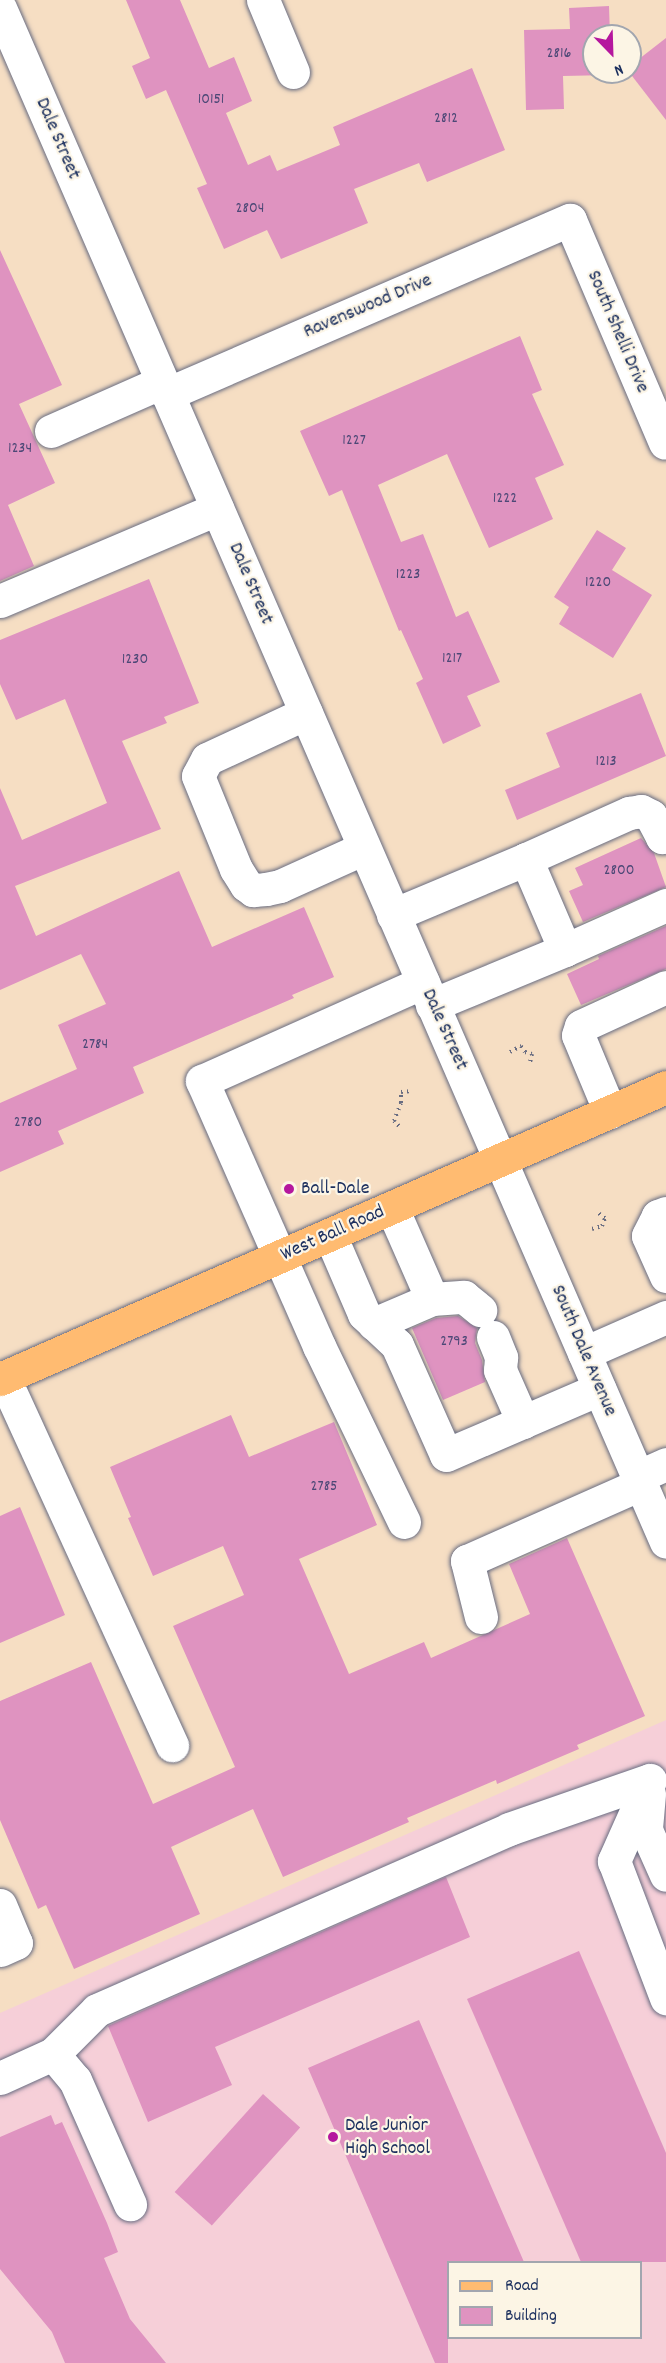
<!DOCTYPE html>
<style>
body{margin:0}
#map{position:relative;width:666px;height:2363px;overflow:hidden;background:#f6dec3;font-family:Dekko,sans-serif}
div>[style]{position:absolute}
.built>*{inset:0;background:#f6cfd8}
.building>*{inset:0;background:#df93c0;transform-origin:0 0}
.path>*{height:4px;margin-top:-2px;transform-origin:0;background:repeating-linear-gradient(90deg,#686c81 0 1.5px,transparent 0 6px)}
.roads{filter:drop-shadow(0 0 2px #686c81) drop-shadow(0 0 2px #686c81)}
.minor>*{height:33px;margin:-16.5px;padding:0 16.5px;transform-origin:16.5px;border-radius:16.5px;background:#fff}
.major>*{height:33px;margin:-16.5px;padding:0 16.5px;transform-origin:16.5px;border-radius:16.5px;background:#ffbb71}
.dots>*{width:16px;height:16px;translate:-50% -50%;box-sizing:border-box;border:3px solid #fcf5e5;border-radius:50%}
span{translate:-50% -50%;white-space:nowrap;text-align:center;line-height:1.15;-webkit-text-stroke:4.5px #fcf5e5;paint-order:stroke}
.number-label{font-size:16px;color:#4c4876}
.number-label span{-webkit-text-stroke-width:0}
.street-label{font-size:20px;color:#1b2f5e}
.poi-label{font-size:20px;color:#1b2f5e}
.left{translate:0 -50%;text-align:left}
.legend{position:absolute;left:447px;top:2261px;width:195px;height:78px;box-sizing:border-box;background:#fcf5e5;border:2px solid #a2a6af;margin:0;padding:8px 10px;list-style:none;font-size:18px;color:#1b2f5e}
.legend li{display:flex;align-items:center;gap:12px;height:30px}
.legend b{width:30px;border:2px solid #a2a6af}
.north{position:absolute;left:582px;top:24px;width:60px;height:60px;box-sizing:border-box;background:#fcf5e5;border:2px solid #a2a6af;border-radius:50%;rotate:157deg;font-size:16px;font-weight:700;line-height:24px;text-align:center;color:#1b2f5e}
.north::after{content:'';display:block;margin:auto;width:21px;height:27px;background:#b5179e;clip-path:polygon(50% 0,100% 100%,50% 72%,0 100%)}
</style>
<div id="map">
<div class="built">
<i style="clip-path:polygon(evenodd,666px 1720px,666px 2363px,0 2363px,0 2013px,666px 1720px,448px 2262px,640px 2262px,640px 2338px,448px 2338px,448px 2262px)"></i>
</div>
<div class="building">
<i style="clip-path:polygon(126px 0,180px 0,209px 68px,234px 57px,252px 101px,226px 113px,248px 165px,270px 155px,277px 171px,340px 145px,333px 127px,472px 68px,505px 150px,427px 182px,419px 163px,354px 189px,368px 223px,281px 259px,267px 230px,224px 249px,197px 188px,207px 184px,166px 90px,146px 99px,132px 66px,150px 58px)"></i>
<i style="clip-path:polygon(609px 6px,610px 36px,594px 36px,594px 72px,610px 72px,610px 75px,563px 76px,564px 109px,526px 110px,524px 30px,570px 29px,569px 8px)"></i>
<i style="clip-path:polygon(666px 38px,666px 120px,629px 72px,630px 66px)"></i>
<i style="clip-path:polygon(0 250px,62px 385px,19px 404px,55px 483px,8px 505px,34px 566px,0 581px)"></i>
<i style="clip-path:polygon(520px 336px,542px 390px,532px 394px,564px 465px,535px 478px,553px 519px,489px 548px,447px 454px,378px 485px,401px 542px,423px 534px,456px 617px,468px 611px,500px 682px,467px 696px,481px 726px,443px 744px,416px 683px,423px 679px,401px 630px,399px 631px,342px 490px,329px 496px,300px 431px)"></i>
<i style="clip-path:polygon(597px 530px,626px 548px,612px 570px,652px 595px,613px 658px,559px 624px,569px 607px,554px 597px)"></i>
<i style="clip-path:polygon(149px 579px,199px 703px,164px 717px,167px 723px,122px 741px,161px 829px,15px 886px,36px 936px,179px 871px,212px 947px,304px 907px,334px 977px,292px 995px,294px 998px,133px 1067px,144px 1093px,58px 1131px,64px 1144px,0 1172px,0 1103px,77px 1069px,58px 1025px,106px 1004px,81px 954px,0 990px,0 788px,22px 840px,107px 803px,65px 699px,16px 720px,0 684px,0 640px)"></i>
<i style="clip-path:polygon(641px 693px,666px 756px,517px 820px,505px 790px,560px 767px,546px 733px)"></i>
<i style="clip-path:polygon(641px 838px,654px 853px,666px 887px,583px 922px,569px 891px,583px 885px,575px 868px)"></i>
<i style="clip-path:polygon(666px 926px,666px 969px,581px 1005px,567px 974px,599px 959px,598px 956px)"></i>
<i style="clip-path:polygon(458px 1316px,477px 1328px,475px 1343px,482px 1360px,485px 1382px,443px 1400px,412px 1328px,436px 1318px)"></i>
<i style="clip-path:polygon(231px 1415px,249px 1457px,334px 1422px,377px 1525px,299px 1559px,349px 1674px,424px 1642px,431px 1658px,530px 1614px,509px 1564px,567px 1538px,645px 1716px,577px 1745px,579px 1749px,497px 1784px,496px 1780px,407px 1818px,409px 1822px,283px 1877px,253px 1809px,171px 1847px,200px 1914px,74px 1969px,46px 1905px,38px 1909px,0 1820px,0 1701px,91px 1662px,153px 1804px,235px 1767px,173px 1626px,244px 1595px,223px 1546px,153px 1576px,128px 1518px,131px 1517px,110px 1467px)"></i>
<i style="clip-path:polygon(20px 1507px,65px 1615px,0 1643px,0 1516px)"></i>
<i style="clip-path:polygon(446px 1877px,470px 1937px,215px 2047px,232px 2085px,148px 2122px,108px 2026px)"></i>
<i style="clip-path:polygon(579px 1951px,666px 2153px,666px 2262px,581px 2262px,467px 1999px)"></i>
<i style="clip-path:polygon(419px 2020px,524px 2262px,448px 2262px,448px 2363px,435px 2363px,308px 2068px)"></i>
<i style="left:263px;top:2094px;width:50px;height:132px;rotate:42deg"></i>
<i style="clip-path:polygon(51px 2115px,55px 2125px,62px 2122px,107px 2223px,118px 2252px,104px 2258px,130px 2319px,166px 2363px,65px 2363px,52px 2332px,0 2269px,0 2137px)"></i>
</div>
<div class="path">
<i style="left:510px;top:1052px;width:13px;rotate:-29deg"></i>
<i style="left:521px;top:1046px;width:7px;rotate:56deg"></i>
<i style="left:525px;top:1052px;width:7px;rotate:16deg"></i>
<i style="left:532px;top:1054px;width:9px;rotate:103deg"></i>
<i style="left:399px;top:1126px;width:7px;rotate:-135deg"></i>
<i style="left:394px;top:1121px;width:19px;rotate:-69deg"></i>
<i style="left:401px;top:1103px;width:11px;rotate:-90deg"></i>
<i style="left:401px;top:1092px;width:11px;rotate:-5deg"></i>
<i style="left:592px;top:1229px;width:10px;rotate:-17deg"></i>
<i style="left:602px;top:1226px;width:9px;rotate:-69deg"></i>
<i style="left:605px;top:1218px;width:9px;rotate:-144deg"></i>
</div>
<div class="roads">
<div class="minor">
<i style="left:263px;top:0;width:78px;rotate:67.4deg"></i>
<i style="left:0;top:8px;width:1672px;rotate:66.53deg"></i>
<i style="left:167px;top:394px;width:439px;rotate:-23.4deg"></i>
<i style="left:570px;top:220px;width:242px;rotate:66.9deg"></i>
<i style="left:51px;top:431px;width:121px;rotate:-23.8deg"></i>
<i style="left:0;top:601px;width:236px;rotate:-23deg"></i>
<i style="left:306px;top:713px;width:109px;rotate:155.1deg"></i>
<i style="left:207px;top:759px;width:19px;rotate:118deg"></i>
<i style="left:198px;top:776px;width:100px;rotate:67.8deg"></i>
<i style="left:236px;top:869px;width:19px;rotate:58deg"></i>
<i style="left:246px;top:885px;width:9px;rotate:36deg"></i>
<i style="left:253px;top:890px;width:13px;rotate:-4deg"></i>
<i style="left:266px;top:889px;width:14px;rotate:-12deg"></i>
<i style="left:280px;top:886px;width:92px;rotate:-24.3deg"></i>
<i style="left:526px;top:859px;width:113px;rotate:-24.1deg"></i>
<i style="left:629px;top:813px;width:12px;rotate:-9deg"></i>
<i style="left:641px;top:811px;width:11px;rotate:27deg"></i>
<i style="left:651px;top:816px;width:24px;rotate:62deg"></i>
<i style="left:662px;top:837px;width:4px;rotate:-27deg"></i>
<i style="left:393px;top:915px;width:144px;rotate:-22.8deg"></i>
<i style="left:526px;top:859px;width:99px;rotate:66.8deg"></i>
<i style="left:565px;top:950px;width:144px;rotate:157.5deg"></i>
<i style="left:565px;top:950px;width:111px;rotate:-24deg"></i>
<i style="left:610px;top:1112px;width:83px;rotate:-112.6deg"></i>
<i style="left:578px;top:1035px;width:9px;rotate:-72deg"></i>
<i style="left:581px;top:1026px;width:94px;rotate:-24.6deg"></i>
<i style="left:392px;top:1208px;width:99px;rotate:66.3deg"></i>
<i style="left:666px;top:1213px;width:9px;rotate:159deg"></i>
<i style="left:658px;top:1216px;width:22px;rotate:117deg"></i>
<i style="left:648px;top:1236px;width:44px;rotate:65.8deg"></i>
<i style="left:330px;top:1235px;width:86px;rotate:66.7deg"></i>
<i style="left:364px;top:1314px;width:45px;rotate:43.2deg"></i>
<i style="left:397px;top:1345px;width:120px;rotate:66deg"></i>
<i style="left:446px;top:1455px;width:167px;rotate:-23.3deg"></i>
<i style="left:374px;top:1324px;width:63px;rotate:-23.3deg"></i>
<i style="left:432px;top:1299px;width:32px;rotate:-4deg"></i>
<i style="left:464px;top:1297px;width:21px;rotate:39deg"></i>
<i style="left:493px;top:1337px;width:22px;rotate:68deg"></i>
<i style="left:501px;top:1357px;width:13px;rotate:94deg"></i>
<i style="left:500px;top:1370px;width:57px;rotate:66.1deg"></i>
<i style="left:584px;top:1353px;width:90px;rotate:-23.7deg"></i>
<i style="left:4px;top:1378px;width:404px;rotate:65.4deg"></i>
<i style="left:637px;top:1477px;width:32px;rotate:-24deg"></i>
<i style="left:404px;top:1522px;width:195px;rotate:-115.8deg"></i>
<i style="left:319px;top:1346px;width:290px;rotate:-113.8deg"></i>
<i style="left:202px;top:1081px;width:242px;rotate:-24.1deg"></i>
<i style="left:481px;top:1617px;width:58px;rotate:-104deg"></i>
<i style="left:467px;top:1561px;width:190px;rotate:-23.9deg"></i>
<i style="left:650px;top:1780px;width:89px;rotate:114deg"></i>
<i style="left:614px;top:1861px;width:147px;rotate:69.2deg"></i>
<i style="left:649px;top:1794px;width:36px;rotate:95deg"></i>
<i style="left:646px;top:1830px;width:49px;rotate:66deg"></i>
<i style="left:0;top:1905px;width:41px;rotate:67.2deg"></i>
<i style="left:16px;top:1943px;width:17px;rotate:156deg"></i>
<i style="left:53px;top:2054px;width:62px;rotate:-45deg"></i>
<i style="left:97px;top:2010px;width:450px;rotate:-23.7deg"></i>
<i style="left:509px;top:1829px;width:149px;rotate:-19.2deg"></i>
<i style="left:0;top:2078px;width:58px;rotate:-24.4deg"></i>
<i style="left:53px;top:2054px;width:34px;rotate:50deg"></i>
<i style="left:75px;top:2080px;width:136px;rotate:66.1deg"></i>
</div>
<div class="major">
<i style="left:0;top:1379px;width:727px;rotate:-23.67deg"></i>
</div>
</div>
<div class="dots">
<i style="left:289px;top:1189px;background:#b5179e"></i>
<i style="left:333px;top:2137px;background:#b5179e"></i>
</div>
<div class="number-label">
<span style="left:559px;top:54px">2816</span>
<span style="left:211px;top:100px">10151</span>
<span style="left:446px;top:119px">2812</span>
<span style="left:250px;top:209px">2804</span>
<span style="left:354px;top:441px">1227</span>
<span style="left:20px;top:449px">1234</span>
<span style="left:505px;top:499px">1222</span>
<span style="left:408px;top:575px">1223</span>
<span style="left:598px;top:583px">1220</span>
<span style="left:452px;top:659px">1217</span>
<span style="left:135px;top:660px">1230</span>
<span style="left:606px;top:762px">1213</span>
<span style="left:619px;top:871px">2800</span>
<span style="left:95px;top:1045px">2784</span>
<span style="left:28px;top:1123px">2780</span>
<span style="left:454px;top:1342px">2793</span>
<span style="left:324px;top:1487px">2785</span>
</div>
<div class="street-label">
<span style="left:57px;top:139px;rotate:67deg">Dale Street</span>
<span style="left:368px;top:307px;rotate:-23deg">Ravenswood Drive</span>
<span style="left:617px;top:332px;rotate:67deg">South Shelli Drive</span>
<span style="left:250px;top:584px;rotate:67deg">Dale Street</span>
<span style="left:444px;top:1030px;rotate:66deg">Dale Street</span>
<span style="left:333px;top:1234px;rotate:-24deg">West Ball Road</span>
<span style="left:583px;top:1351px;rotate:67deg">South Dale Avenue</span>
</div>
<div class="poi-label">
<span class="left" style="left:301px;top:1189px">Ball-Dale</span>
<span class="left" style="left:345px;top:2138px">Dale Junior<br>High School</span>
</div>
<ul class="legend">
<li><b style="height:8px;background:#ffbb71"></b>Road</li>
<li><b style="height:16px;background:#df93c0"></b>Building</li>
</ul>
<div class="north">N</div>
</div>
